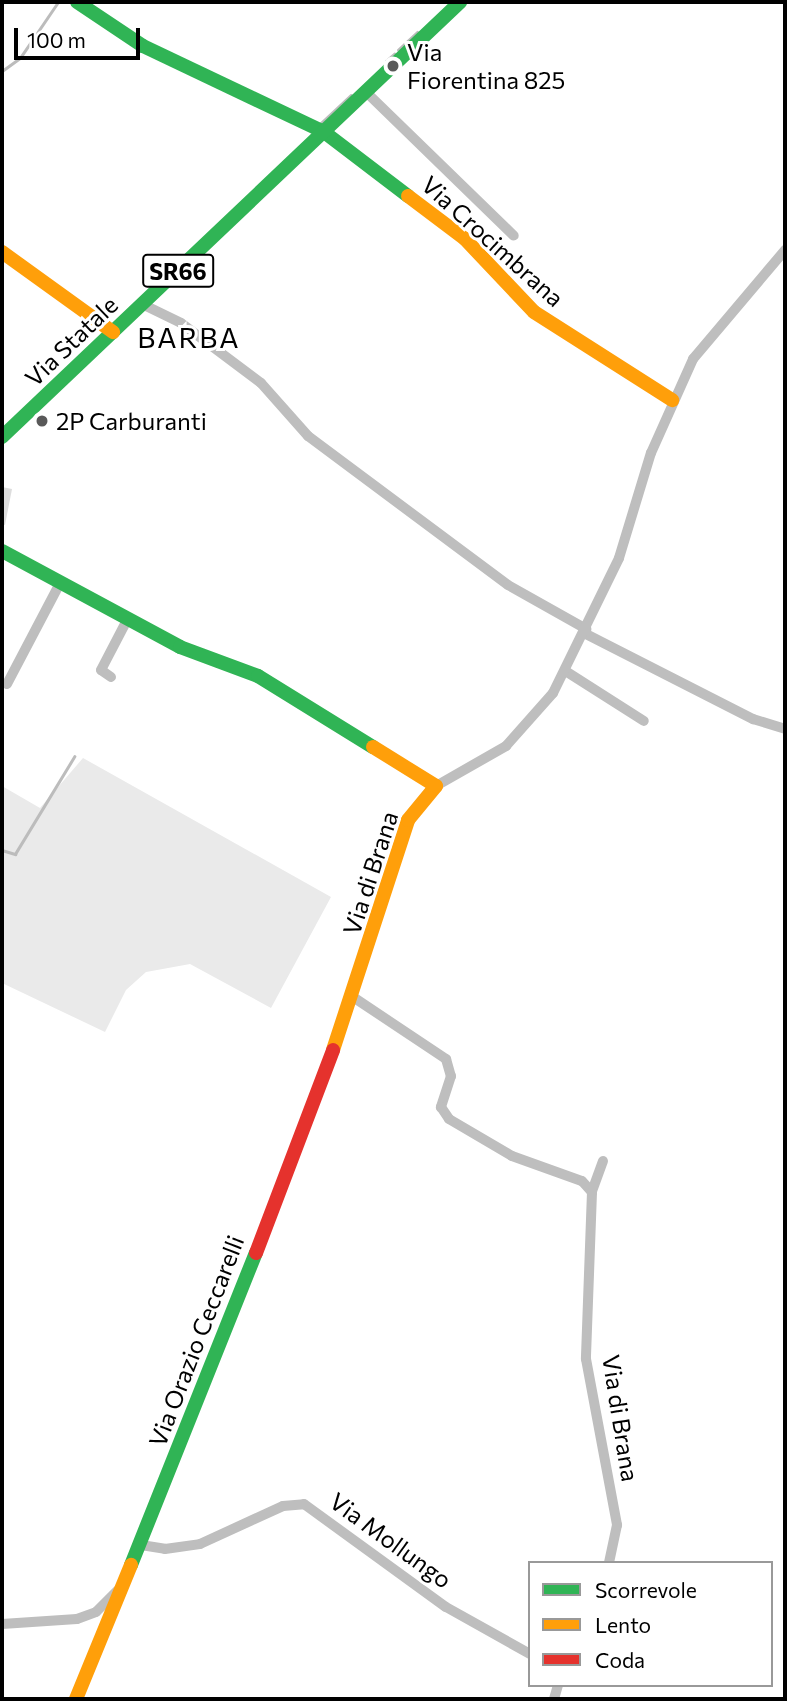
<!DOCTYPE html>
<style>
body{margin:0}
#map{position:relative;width:787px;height:1701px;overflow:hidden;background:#fff;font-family:Commissioner,sans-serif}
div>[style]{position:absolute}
.green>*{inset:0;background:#eaeaea}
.stream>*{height:2.5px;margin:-1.25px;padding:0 1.25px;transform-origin:1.25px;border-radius:1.25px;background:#bcbcbc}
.building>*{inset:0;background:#ddd}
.street>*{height:10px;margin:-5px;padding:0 5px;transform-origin:5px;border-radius:5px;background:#bebebe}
.fast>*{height:14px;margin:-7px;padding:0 7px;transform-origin:7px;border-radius:7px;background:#30b455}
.slow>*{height:14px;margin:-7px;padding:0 7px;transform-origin:7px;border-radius:7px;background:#ff9f0a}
.jam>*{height:14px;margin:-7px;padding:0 7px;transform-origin:7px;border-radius:7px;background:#e5322d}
.dots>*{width:19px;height:19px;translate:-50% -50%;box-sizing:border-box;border:4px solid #fff;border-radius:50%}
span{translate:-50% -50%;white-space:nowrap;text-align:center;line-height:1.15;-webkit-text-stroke:6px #fff;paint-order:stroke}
.shield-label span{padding:2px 5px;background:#fff;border:2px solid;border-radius:5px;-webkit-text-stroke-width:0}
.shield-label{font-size:23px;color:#000;font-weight:700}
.poi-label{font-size:24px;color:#000}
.left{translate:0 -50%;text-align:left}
.street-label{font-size:24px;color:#000}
.quarter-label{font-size:28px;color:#000;letter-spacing:2px}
.frame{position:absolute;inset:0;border:4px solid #000;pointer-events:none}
.legend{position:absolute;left:528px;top:1561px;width:245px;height:126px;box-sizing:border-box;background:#fff;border:2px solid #999;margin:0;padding:9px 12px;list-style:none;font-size:21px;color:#000}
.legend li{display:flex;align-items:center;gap:14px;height:35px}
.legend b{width:35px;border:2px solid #999}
.scale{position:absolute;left:14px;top:28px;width:126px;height:32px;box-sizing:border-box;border:4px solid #000;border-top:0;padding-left:9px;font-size:21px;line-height:24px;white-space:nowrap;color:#000;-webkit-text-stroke:5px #fff;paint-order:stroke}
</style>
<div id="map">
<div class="green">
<i style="clip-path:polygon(83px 758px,331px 897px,271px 1008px,190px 964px,146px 972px,126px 990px,105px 1032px,2px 983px,2px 786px,40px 808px)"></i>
</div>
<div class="stream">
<i style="left:398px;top:50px;width:26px;rotate:-43deg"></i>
<i style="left:386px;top:61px;width:11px;rotate:-41deg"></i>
<i style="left:2px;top:71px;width:22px;rotate:-36deg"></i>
<i style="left:20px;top:58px;width:68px;rotate:-55.8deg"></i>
<i style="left:320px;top:124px;width:42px;rotate:-43.1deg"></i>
<i style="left:2px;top:850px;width:14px;rotate:17deg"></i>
<i style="left:15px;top:854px;width:114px;rotate:-58.7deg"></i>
</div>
<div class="building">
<i style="clip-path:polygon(2px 487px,12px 489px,5px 525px,2px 524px)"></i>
</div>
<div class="street">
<i style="left:366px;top:92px;width:206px;rotate:44.2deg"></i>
<i style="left:142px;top:304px;width:43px;rotate:26deg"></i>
<i style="left:181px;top:323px;width:100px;rotate:36.9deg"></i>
<i style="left:261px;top:383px;width:71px;rotate:48.4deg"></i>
<i style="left:308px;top:436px;width:249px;rotate:36.7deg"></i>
<i style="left:508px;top:585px;width:90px;rotate:29.4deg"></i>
<i style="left:584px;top:633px;width:190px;rotate:27deg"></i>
<i style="left:753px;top:719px;width:34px;rotate:17deg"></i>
<i style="left:567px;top:672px;width:91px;rotate:32.5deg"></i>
<i style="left:111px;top:677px;width:12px;rotate:-145deg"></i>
<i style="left:101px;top:670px;width:56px;rotate:-62.5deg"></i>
<i style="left:7px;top:684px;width:114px;rotate:-62.3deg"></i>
<i style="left:436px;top:786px;width:81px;rotate:-29.7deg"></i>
<i style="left:506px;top:746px;width:71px;rotate:-48.4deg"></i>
<i style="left:553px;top:693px;width:150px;rotate:-63.9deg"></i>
<i style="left:619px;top:558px;width:110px;rotate:-73.1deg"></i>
<i style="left:651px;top:453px;width:103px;rotate:-65.9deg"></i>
<i style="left:693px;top:359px;width:143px;rotate:-49.8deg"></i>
<i style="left:353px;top:997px;width:112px;rotate:33.7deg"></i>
<i style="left:446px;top:1059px;width:18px;rotate:74deg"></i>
<i style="left:451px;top:1076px;width:33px;rotate:108deg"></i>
<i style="left:441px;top:1107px;width:14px;rotate:56deg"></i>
<i style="left:449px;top:1119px;width:73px;rotate:30.4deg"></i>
<i style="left:512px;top:1156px;width:74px;rotate:19.7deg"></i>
<i style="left:582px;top:1181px;width:15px;rotate:48deg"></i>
<i style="left:603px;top:1161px;width:33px;rotate:110deg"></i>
<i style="left:592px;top:1192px;width:167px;rotate:92.1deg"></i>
<i style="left:586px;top:1359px;width:169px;rotate:79.4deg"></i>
<i style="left:617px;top:1525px;width:39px;rotate:102deg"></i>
<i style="left:141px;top:1545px;width:24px;rotate:9deg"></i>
<i style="left:165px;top:1549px;width:35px;rotate:-8deg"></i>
<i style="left:200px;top:1544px;width:91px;rotate:-24.6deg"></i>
<i style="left:283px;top:1506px;width:21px;rotate:-5deg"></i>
<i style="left:304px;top:1504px;width:175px;rotate:36deg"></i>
<i style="left:446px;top:1607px;width:96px;rotate:29.2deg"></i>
<i style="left:2px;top:1624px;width:75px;rotate:-3.8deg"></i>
<i style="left:77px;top:1619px;width:20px;rotate:-20deg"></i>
<i style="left:96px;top:1612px;width:30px;rotate:-45deg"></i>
<i style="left:554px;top:1699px;width:15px;rotate:-74deg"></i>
</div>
<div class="fast">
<i style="left:77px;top:2px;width:79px;rotate:33.7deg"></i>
<i style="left:143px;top:46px;width:200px;rotate:25.4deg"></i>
<i style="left:324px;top:132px;width:106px;rotate:37.3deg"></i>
<i style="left:2px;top:437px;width:632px;rotate:-43.52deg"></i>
<i style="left:2px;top:551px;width:202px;rotate:28.3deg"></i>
<i style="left:180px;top:647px;width:83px;rotate:20.4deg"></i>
<i style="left:258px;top:676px;width:135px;rotate:31.7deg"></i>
<i style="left:131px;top:1565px;width:336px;rotate:-68.2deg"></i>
</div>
<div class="slow">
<i style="left:408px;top:196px;width:71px;rotate:37deg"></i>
<i style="left:465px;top:239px;width:100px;rotate:46.6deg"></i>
<i style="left:534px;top:312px;width:164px;rotate:32.5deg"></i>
<i style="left:2px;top:252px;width:137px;rotate:35.8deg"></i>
<i style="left:333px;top:1050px;width:242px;rotate:-71.9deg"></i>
<i style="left:408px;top:820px;width:44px;rotate:-50.5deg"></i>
<i style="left:436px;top:786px;width:74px;rotate:-148.2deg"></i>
<i style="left:76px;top:1699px;width:145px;rotate:-67.7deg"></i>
</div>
<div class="jam">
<i style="left:256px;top:1253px;width:217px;rotate:-69.2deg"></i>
</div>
<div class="dots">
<i style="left:393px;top:66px;background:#595959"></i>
<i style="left:42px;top:421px;background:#595959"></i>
</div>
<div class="shield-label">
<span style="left:178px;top:271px">SR66</span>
</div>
<div class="poi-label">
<span class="left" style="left:407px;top:66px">Via<br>Fiorentina 825</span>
<span class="left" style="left:56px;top:421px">2P Carburanti</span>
</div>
<div class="street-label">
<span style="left:493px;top:241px;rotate:42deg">Via Crocimbrana</span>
<span style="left:71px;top:341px;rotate:-44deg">Via Statale</span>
<span style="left:370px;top:873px;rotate:-72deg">Via di Brana</span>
<span style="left:196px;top:1341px;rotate:-69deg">Via Orazio Ceccarelli</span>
<span style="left:621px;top:1418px;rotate:81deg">Via di Brana</span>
<span style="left:391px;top:1540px;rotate:36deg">Via Mollungo</span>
</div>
<div class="quarter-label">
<span style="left:189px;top:337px">BARBA</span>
</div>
<div class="frame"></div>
<ul class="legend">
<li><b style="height:9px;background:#30b455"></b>Scorrevole</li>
<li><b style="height:9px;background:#ff9f0a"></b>Lento</li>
<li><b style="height:9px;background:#e5322d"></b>Coda</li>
</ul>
<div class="scale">100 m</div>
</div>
